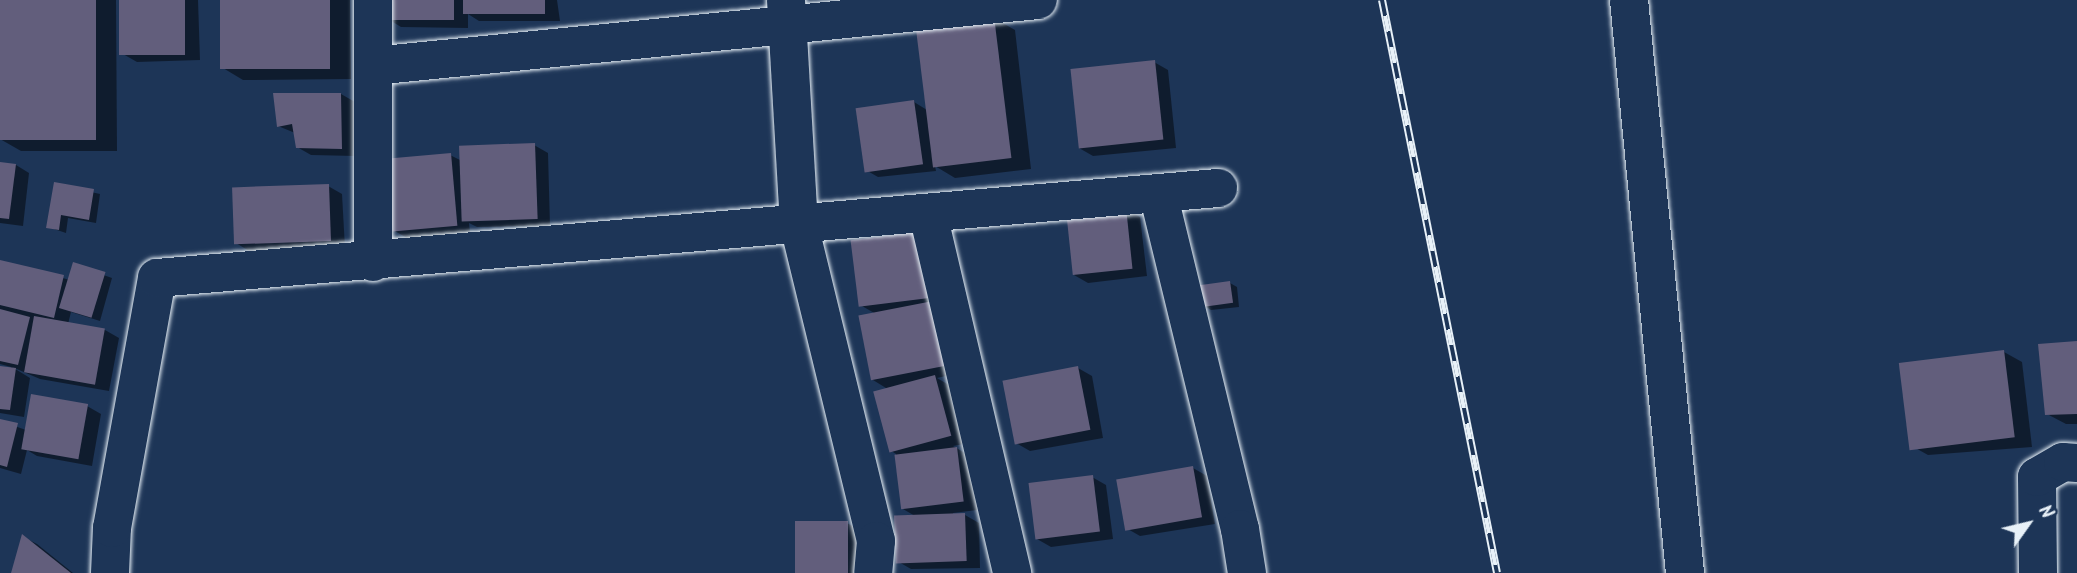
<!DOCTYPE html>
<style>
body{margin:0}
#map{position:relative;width:2077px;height:573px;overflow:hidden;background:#1d3557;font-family:Kalam,sans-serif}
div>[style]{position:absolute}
.shadow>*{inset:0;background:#0007}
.building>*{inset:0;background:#625e7c;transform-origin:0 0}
.roads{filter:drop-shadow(0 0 2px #e8f1f8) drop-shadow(0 0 2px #e8f1f8)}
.street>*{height:38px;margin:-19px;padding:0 19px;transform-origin:19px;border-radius:19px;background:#1d3557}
.rail>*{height:8px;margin-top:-4px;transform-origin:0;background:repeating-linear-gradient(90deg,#1d3557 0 16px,#e8f1f8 0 32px);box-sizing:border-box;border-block:2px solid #e8f1f8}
span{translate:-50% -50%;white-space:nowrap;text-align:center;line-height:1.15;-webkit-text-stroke:7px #1d3557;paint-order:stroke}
.north{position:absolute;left:1993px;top:489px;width:70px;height:70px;-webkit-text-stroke:5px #1d3557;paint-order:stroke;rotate:56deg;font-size:19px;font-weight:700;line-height:28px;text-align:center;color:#e8f1f8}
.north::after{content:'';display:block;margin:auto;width:24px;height:32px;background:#e8f1f8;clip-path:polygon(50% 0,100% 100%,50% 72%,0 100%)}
</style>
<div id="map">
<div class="shadow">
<i style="clip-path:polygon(0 0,116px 0,117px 151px,21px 151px,0 139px)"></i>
<i style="clip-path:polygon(121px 0,198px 0,200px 60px,137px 62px,123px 54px)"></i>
<i style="clip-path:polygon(221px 0,350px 0,351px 79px,243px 80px,223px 68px)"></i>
<i style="clip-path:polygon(388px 0,557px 0,560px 21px,479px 21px,468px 14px,468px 28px,401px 27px,388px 19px)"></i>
<i style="clip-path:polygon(994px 18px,1015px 30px,1031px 169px,955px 178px,935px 166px,936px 171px,878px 177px,864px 169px,914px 102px,927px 110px)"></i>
<i style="clip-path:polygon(1154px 62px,1168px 70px,1176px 148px,1093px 156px,1079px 148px)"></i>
<i style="clip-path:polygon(341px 94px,355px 102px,356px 156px,311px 155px,297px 147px,295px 133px,278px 126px)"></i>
<i style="clip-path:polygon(534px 145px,548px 153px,550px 226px,477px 227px,469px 223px,470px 233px,407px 238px,393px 230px,450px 155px,462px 161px)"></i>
<i style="clip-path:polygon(0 163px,16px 165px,29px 173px,23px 226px,0 223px)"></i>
<i style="clip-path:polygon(55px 184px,100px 194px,96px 223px,68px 218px,66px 233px,48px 227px)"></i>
<i style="clip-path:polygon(328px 186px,342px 194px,345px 248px,249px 251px,236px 243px)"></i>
<i style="clip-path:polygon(1126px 209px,1140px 217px,1147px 276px,1088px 283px,1074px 275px)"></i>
<i style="clip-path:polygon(924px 233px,959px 373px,937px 378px,949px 385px,964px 444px,953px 446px,970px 456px,977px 510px,953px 513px,953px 515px,965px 515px,979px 523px,980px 568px,911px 569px,897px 561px,915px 516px,903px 509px,896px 454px,890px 450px,886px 388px,873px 380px,876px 314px,862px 306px)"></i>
<i style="clip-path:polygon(0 261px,70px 280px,75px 265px,112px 278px,100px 321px,71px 312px,68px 324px,105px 330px,119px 338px,109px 391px,40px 379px,12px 367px,30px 378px,24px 417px,0 413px,0 367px,11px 369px,11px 367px,0 364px)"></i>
<i style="clip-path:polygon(1230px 283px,1237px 287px,1239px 307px,1211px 310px,1203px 305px)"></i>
<i style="clip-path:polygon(2077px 343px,2077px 424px,2066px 424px,2047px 414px)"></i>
<i style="clip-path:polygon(2004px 352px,2022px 362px,2032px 447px,1928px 455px,1910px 445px)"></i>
<i style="clip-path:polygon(1078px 368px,1092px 376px,1103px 438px,1030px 451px,1016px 443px)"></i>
<i style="clip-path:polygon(87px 406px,101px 414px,92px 466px,37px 456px,27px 450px,21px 474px,0 468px,0 421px,26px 430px)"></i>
<i style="clip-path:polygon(1193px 468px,1207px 476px,1215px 524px,1140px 536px,1126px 528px)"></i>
<i style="clip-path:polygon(1092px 477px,1106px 485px,1113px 539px,1051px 547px,1037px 539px)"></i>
<i style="clip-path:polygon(847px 523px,861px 531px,862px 573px,798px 573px)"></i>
<i style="clip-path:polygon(23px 537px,37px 544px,73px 573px,12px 573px)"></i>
</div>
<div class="building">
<i style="left:0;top:0;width:96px;height:140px"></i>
<i style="left:119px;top:0;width:66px;height:55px"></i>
<i style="left:220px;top:0;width:110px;height:69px"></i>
<i style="left:386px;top:0;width:68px;height:20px"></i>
<i style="left:463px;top:0;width:82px;height:14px"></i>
<i style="left:994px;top:16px;width:143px;height:79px;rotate:83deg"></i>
<i style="left:1155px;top:60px;width:80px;height:85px;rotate:84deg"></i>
<i style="clip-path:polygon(273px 93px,341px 93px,342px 149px,296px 148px,292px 124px,277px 127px)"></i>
<i style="left:914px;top:100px;width:65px;height:59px;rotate:82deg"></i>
<i style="left:535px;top:143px;width:76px;height:76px;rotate:88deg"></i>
<i style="left:451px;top:153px;width:73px;height:65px;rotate:85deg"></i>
<i style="clip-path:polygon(0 162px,16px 164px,9px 219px,0 218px)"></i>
<i style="clip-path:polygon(54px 182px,94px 189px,89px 220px,61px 215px,59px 230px,46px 228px)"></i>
<i style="left:329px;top:184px;width:57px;height:97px;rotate:88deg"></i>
<i style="left:1126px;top:207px;width:62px;height:60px;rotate:84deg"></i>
<i style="left:925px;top:231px;width:67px;height:75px;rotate:83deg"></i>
<i style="clip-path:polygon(0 260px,64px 275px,54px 318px,0 305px)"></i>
<i style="left:73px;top:262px;width:34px;height:48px;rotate:17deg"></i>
<i style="left:1230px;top:281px;width:22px;height:31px;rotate:82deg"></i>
<i style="left:933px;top:301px;width:66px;height:76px;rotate:79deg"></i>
<i style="clip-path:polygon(0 309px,30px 317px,18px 365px,0 361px)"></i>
<i style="left:34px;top:316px;width:72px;height:57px;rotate:10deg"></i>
<i style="clip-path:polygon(2077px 341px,2077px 414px,2045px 415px,2038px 344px)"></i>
<i style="left:2004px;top:350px;width:88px;height:106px;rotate:83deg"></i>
<i style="clip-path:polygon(0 366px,16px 368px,10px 410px,0 409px)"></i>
<i style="left:1078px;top:366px;width:65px;height:77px;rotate:79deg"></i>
<i style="left:935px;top:375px;width:63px;height:64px;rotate:75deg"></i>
<i style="left:31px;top:394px;width:58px;height:56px;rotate:10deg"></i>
<i style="clip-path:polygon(0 419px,18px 423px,7px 467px,0 465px)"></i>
<i style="left:957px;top:447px;width:55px;height:63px;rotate:83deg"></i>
<i style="left:1193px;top:466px;width:52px;height:78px;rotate:80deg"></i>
<i style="left:1093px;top:475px;width:57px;height:65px;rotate:83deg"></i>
<i style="left:965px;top:513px;width:48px;height:71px;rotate:88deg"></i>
<i style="left:795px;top:521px;width:53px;height:52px"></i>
<i style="clip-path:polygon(22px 534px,71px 573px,11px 573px)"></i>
</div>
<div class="roads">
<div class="street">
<i style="left:786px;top:0;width:225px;rotate:86.7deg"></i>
<i style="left:799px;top:225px;width:325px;rotate:76.3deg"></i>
<i style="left:876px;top:541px;width:32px;rotate:95deg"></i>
<i style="left:1629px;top:0;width:576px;rotate:84.42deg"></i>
<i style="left:373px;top:66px;width:668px;rotate:-5.67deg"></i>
<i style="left:1158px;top:193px;width:346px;rotate:76.3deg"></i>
<i style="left:1240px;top:529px;width:45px;rotate:81deg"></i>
<i style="left:928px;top:214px;width:369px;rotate:76.8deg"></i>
<i style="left:373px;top:262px;width:262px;rotate:-90deg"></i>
<i style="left:110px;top:573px;width:45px;rotate:-87.5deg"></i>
<i style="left:112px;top:528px;width:254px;rotate:-79.8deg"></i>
<i style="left:157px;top:278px;width:1065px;rotate:-4.85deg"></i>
<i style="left:2038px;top:573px;width:96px;rotate:-90.6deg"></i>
<i style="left:2037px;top:477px;width:30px;rotate:-30deg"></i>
<i style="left:2063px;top:462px;width:14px;rotate:4deg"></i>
</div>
</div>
<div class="rail">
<i style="left:1382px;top:0;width:584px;rotate:78.65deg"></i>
</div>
<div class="north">N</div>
</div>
